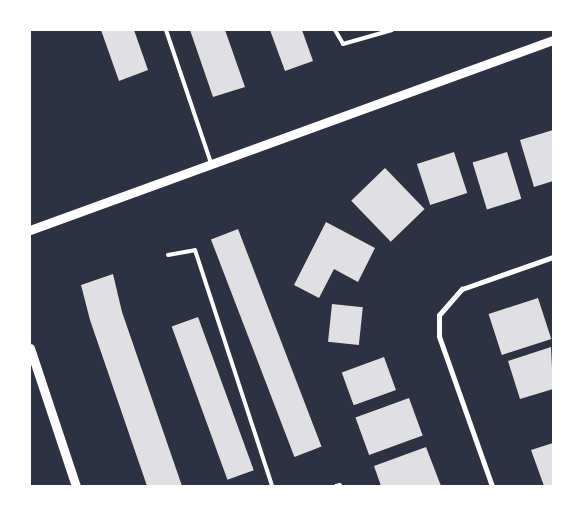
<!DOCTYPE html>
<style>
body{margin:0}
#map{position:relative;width:583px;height:516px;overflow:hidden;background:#2d3142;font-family:"Public Sans",sans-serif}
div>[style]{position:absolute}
.building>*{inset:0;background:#e0e0e3;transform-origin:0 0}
.service>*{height:4px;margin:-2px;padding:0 2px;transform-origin:2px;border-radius:2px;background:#fff}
.minor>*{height:5px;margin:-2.5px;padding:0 2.5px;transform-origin:2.5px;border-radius:2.5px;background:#fff}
.tertiary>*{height:9px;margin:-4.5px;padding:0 4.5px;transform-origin:4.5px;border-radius:4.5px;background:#fff}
span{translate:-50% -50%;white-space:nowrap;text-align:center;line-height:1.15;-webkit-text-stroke:4px #fff;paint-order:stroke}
.frame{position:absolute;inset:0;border:31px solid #fff;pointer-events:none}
</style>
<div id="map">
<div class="building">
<i style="clip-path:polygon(101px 30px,134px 30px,148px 70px,119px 81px)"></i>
<i style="clip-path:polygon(190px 30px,225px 30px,245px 87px,213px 97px)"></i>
<i style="clip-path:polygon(270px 30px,302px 30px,313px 61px,285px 71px)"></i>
<i style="clip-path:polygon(553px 130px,553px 181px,534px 187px,520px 140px)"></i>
<i style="left:454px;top:152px;width:43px;height:39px;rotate:72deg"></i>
<i style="left:507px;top:152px;width:49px;height:36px;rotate:73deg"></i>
<i style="left:385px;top:168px;width:57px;height:47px;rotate:46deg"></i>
<i style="clip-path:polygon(326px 222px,375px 248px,358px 282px,334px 269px,319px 298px,294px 285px)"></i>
<i style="left:238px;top:229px;width:233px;height:29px;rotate:69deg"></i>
<i style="clip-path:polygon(113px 274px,122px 312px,182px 486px,147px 486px,90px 320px,81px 285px)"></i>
<i style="left:538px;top:298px;width:43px;height:52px;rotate:72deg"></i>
<i style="left:332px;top:304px;width:31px;height:38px;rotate:6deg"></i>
<i style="left:198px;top:317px;width:163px;height:28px;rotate:70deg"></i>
<i style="clip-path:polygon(551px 347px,553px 389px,520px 399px,508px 361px)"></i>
<i style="left:384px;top:357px;width:35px;height:45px;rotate:70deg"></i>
<i style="left:409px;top:398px;width:40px;height:57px;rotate:70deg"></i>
<i style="clip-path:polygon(553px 443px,553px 486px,544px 486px,531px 450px)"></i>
<i style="clip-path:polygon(426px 447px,441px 486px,381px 486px,374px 466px)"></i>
</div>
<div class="service">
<i style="left:166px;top:30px;width:140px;rotate:71.3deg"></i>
<i style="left:335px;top:30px;width:16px;rotate:60deg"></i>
<i style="left:343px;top:44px;width:51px;rotate:-15.9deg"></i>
<i style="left:168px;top:255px;width:27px;rotate:-10deg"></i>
<i style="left:195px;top:250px;width:248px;rotate:71.9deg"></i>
<i style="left:336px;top:486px;width:4px;rotate:-14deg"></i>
</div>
<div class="minor">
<i style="left:492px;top:486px;width:159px;rotate:-109.5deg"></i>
<i style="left:439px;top:336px;width:21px;rotate:-90deg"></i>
<i style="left:439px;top:315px;width:35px;rotate:-49deg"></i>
<i style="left:462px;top:289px;width:96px;rotate:-19.4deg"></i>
</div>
<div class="tertiary">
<i style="left:30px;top:230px;width:556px;rotate:-19.97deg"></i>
<i style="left:30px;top:348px;width:145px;rotate:71.6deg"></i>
</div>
<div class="frame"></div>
</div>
